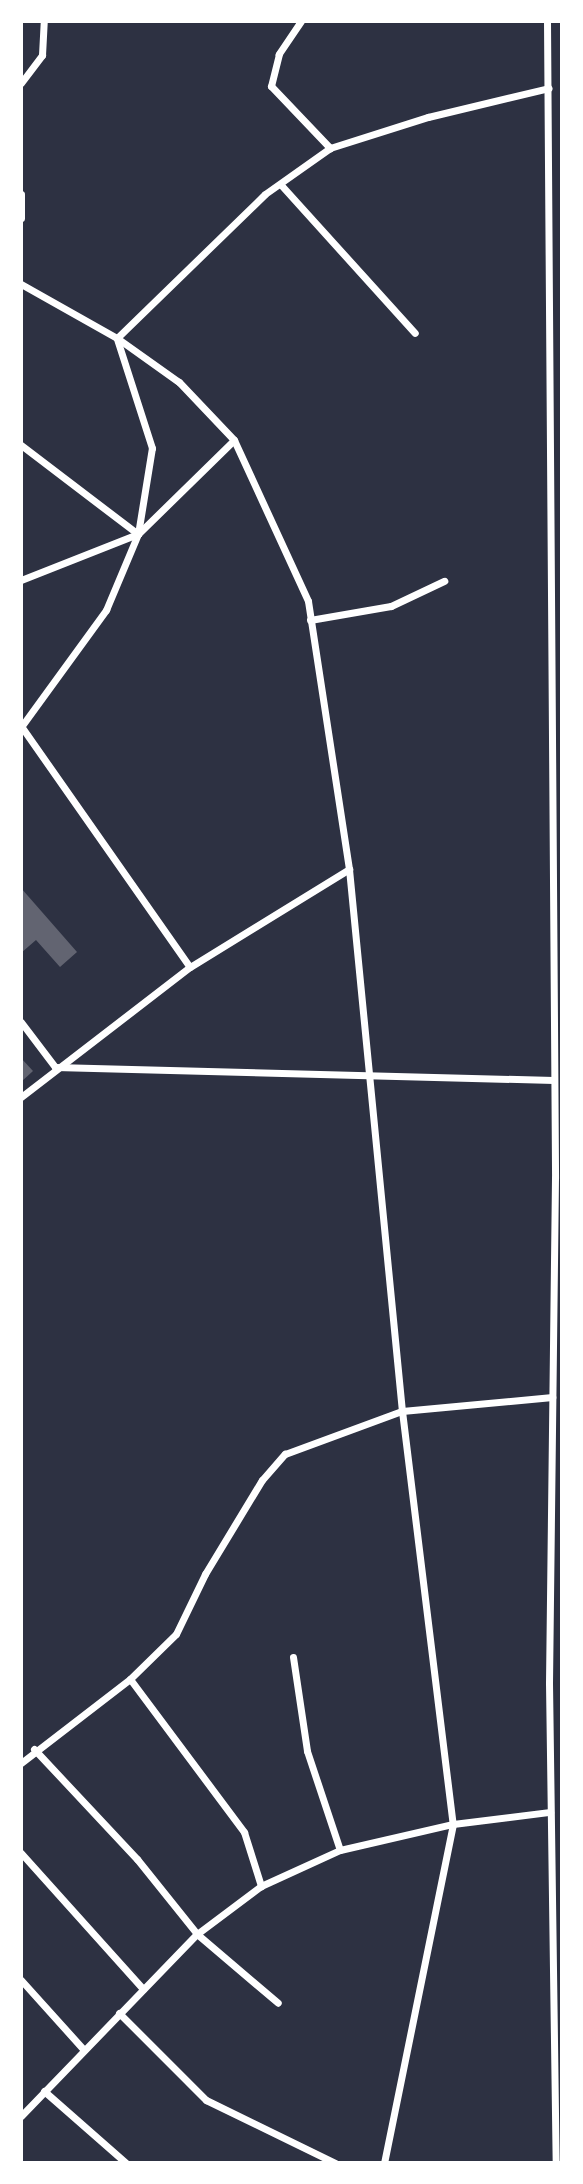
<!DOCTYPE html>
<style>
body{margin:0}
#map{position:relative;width:583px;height:2184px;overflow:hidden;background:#2d3142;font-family:"Source Sans 3",sans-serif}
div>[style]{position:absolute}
.building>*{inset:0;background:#626471}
.minor>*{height:7px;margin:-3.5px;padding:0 3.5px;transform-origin:3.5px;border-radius:3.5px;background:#fff}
span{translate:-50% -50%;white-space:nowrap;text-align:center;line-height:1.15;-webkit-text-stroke:7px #fff;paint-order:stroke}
.frame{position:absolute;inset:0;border:23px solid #fff;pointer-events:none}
</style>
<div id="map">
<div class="building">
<i style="clip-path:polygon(21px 888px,77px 952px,60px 967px,36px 940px,21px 953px)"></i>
<i style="clip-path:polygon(21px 1058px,33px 1071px,21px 1082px)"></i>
</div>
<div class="minor">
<i style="left:301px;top:21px;width:40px;rotate:124deg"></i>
<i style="left:279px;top:54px;width:33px;rotate:104deg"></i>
<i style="left:271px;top:86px;width:86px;rotate:46.4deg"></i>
<i style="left:547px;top:21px;width:1157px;rotate:89.6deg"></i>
<i style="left:555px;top:1178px;width:505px;rotate:90.68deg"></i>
<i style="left:549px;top:1683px;width:480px;rotate:89.2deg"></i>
<i style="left:21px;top:83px;width:35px;rotate:-53deg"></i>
<i style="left:42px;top:55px;width:34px;rotate:-87deg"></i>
<i style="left:282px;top:186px;width:198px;rotate:47.9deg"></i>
<i style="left:21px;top:194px;width:24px;rotate:90deg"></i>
<i style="left:21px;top:284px;width:110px;rotate:29.4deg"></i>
<i style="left:117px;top:338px;width:76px;rotate:35.4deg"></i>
<i style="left:179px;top:382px;width:80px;rotate:46.5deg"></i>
<i style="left:234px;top:440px;width:177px;rotate:65.3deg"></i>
<i style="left:308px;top:601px;width:271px;rotate:81.3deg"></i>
<i style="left:349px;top:869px;width:545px;rotate:84.42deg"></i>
<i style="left:402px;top:1411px;width:416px;rotate:83deg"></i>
<i style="left:453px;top:1824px;width:346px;rotate:101.5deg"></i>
<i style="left:117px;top:338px;width:206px;rotate:-44.2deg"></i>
<i style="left:265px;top:194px;width:80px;rotate:-35.3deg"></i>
<i style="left:330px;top:148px;width:103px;rotate:-17.6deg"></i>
<i style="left:428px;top:117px;width:124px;rotate:-13.5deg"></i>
<i style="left:21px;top:445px;width:147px;rotate:37.3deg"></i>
<i style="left:21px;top:580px;width:126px;rotate:-21.5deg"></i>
<i style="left:138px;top:534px;width:134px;rotate:-44.4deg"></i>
<i style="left:310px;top:620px;width:82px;rotate:-9.8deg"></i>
<i style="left:391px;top:606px;width:59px;rotate:-25.3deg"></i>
<i style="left:21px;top:726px;width:294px;rotate:55deg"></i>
<i style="left:21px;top:727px;width:145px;rotate:-54deg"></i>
<i style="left:106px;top:610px;width:82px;rotate:-67.2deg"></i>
<i style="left:138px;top:534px;width:87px;rotate:-80.8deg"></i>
<i style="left:152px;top:448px;width:114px;rotate:-107.8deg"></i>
<i style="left:21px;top:1022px;width:56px;rotate:52.9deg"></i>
<i style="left:55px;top:1067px;width:499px;rotate:1.5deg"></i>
<i style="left:21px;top:1097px;width:213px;rotate:-37.6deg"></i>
<i style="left:190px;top:967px;width:187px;rotate:-31.6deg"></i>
<i style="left:293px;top:1657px;width:95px;rotate:81.5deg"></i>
<i style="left:307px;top:1751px;width:104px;rotate:71.6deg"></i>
<i style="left:130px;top:1679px;width:191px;rotate:53.3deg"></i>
<i style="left:244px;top:1832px;width:57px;rotate:72.5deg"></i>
<i style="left:34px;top:1749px;width:151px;rotate:46.9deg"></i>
<i style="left:137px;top:1859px;width:96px;rotate:51.3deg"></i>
<i style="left:197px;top:1934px;width:106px;rotate:40.4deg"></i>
<i style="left:21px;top:1763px;width:138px;rotate:-37.6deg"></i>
<i style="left:130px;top:1679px;width:64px;rotate:-44.4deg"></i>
<i style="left:176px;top:1634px;width:67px;rotate:-64.2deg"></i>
<i style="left:205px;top:1574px;width:110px;rotate:-58.8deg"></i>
<i style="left:262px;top:1480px;width:35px;rotate:-49deg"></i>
<i style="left:285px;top:1454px;width:125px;rotate:-20.2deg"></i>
<i style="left:402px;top:1411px;width:151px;rotate:-5.3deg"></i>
<i style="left:21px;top:1853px;width:183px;rotate:48.1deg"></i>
<i style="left:21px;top:1980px;width:94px;rotate:48deg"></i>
<i style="left:119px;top:2013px;width:123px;rotate:45deg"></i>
<i style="left:206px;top:2100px;width:144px;rotate:26deg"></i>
<i style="left:44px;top:2091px;width:109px;rotate:41.3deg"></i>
<i style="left:21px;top:2116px;width:253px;rotate:-46deg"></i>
<i style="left:197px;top:1934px;width:80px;rotate:-36.9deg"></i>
<i style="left:261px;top:1886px;width:87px;rotate:-24.5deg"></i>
<i style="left:340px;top:1850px;width:116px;rotate:-13deg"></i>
<i style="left:453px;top:1824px;width:98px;rotate:-7.1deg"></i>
</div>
<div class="frame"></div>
</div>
